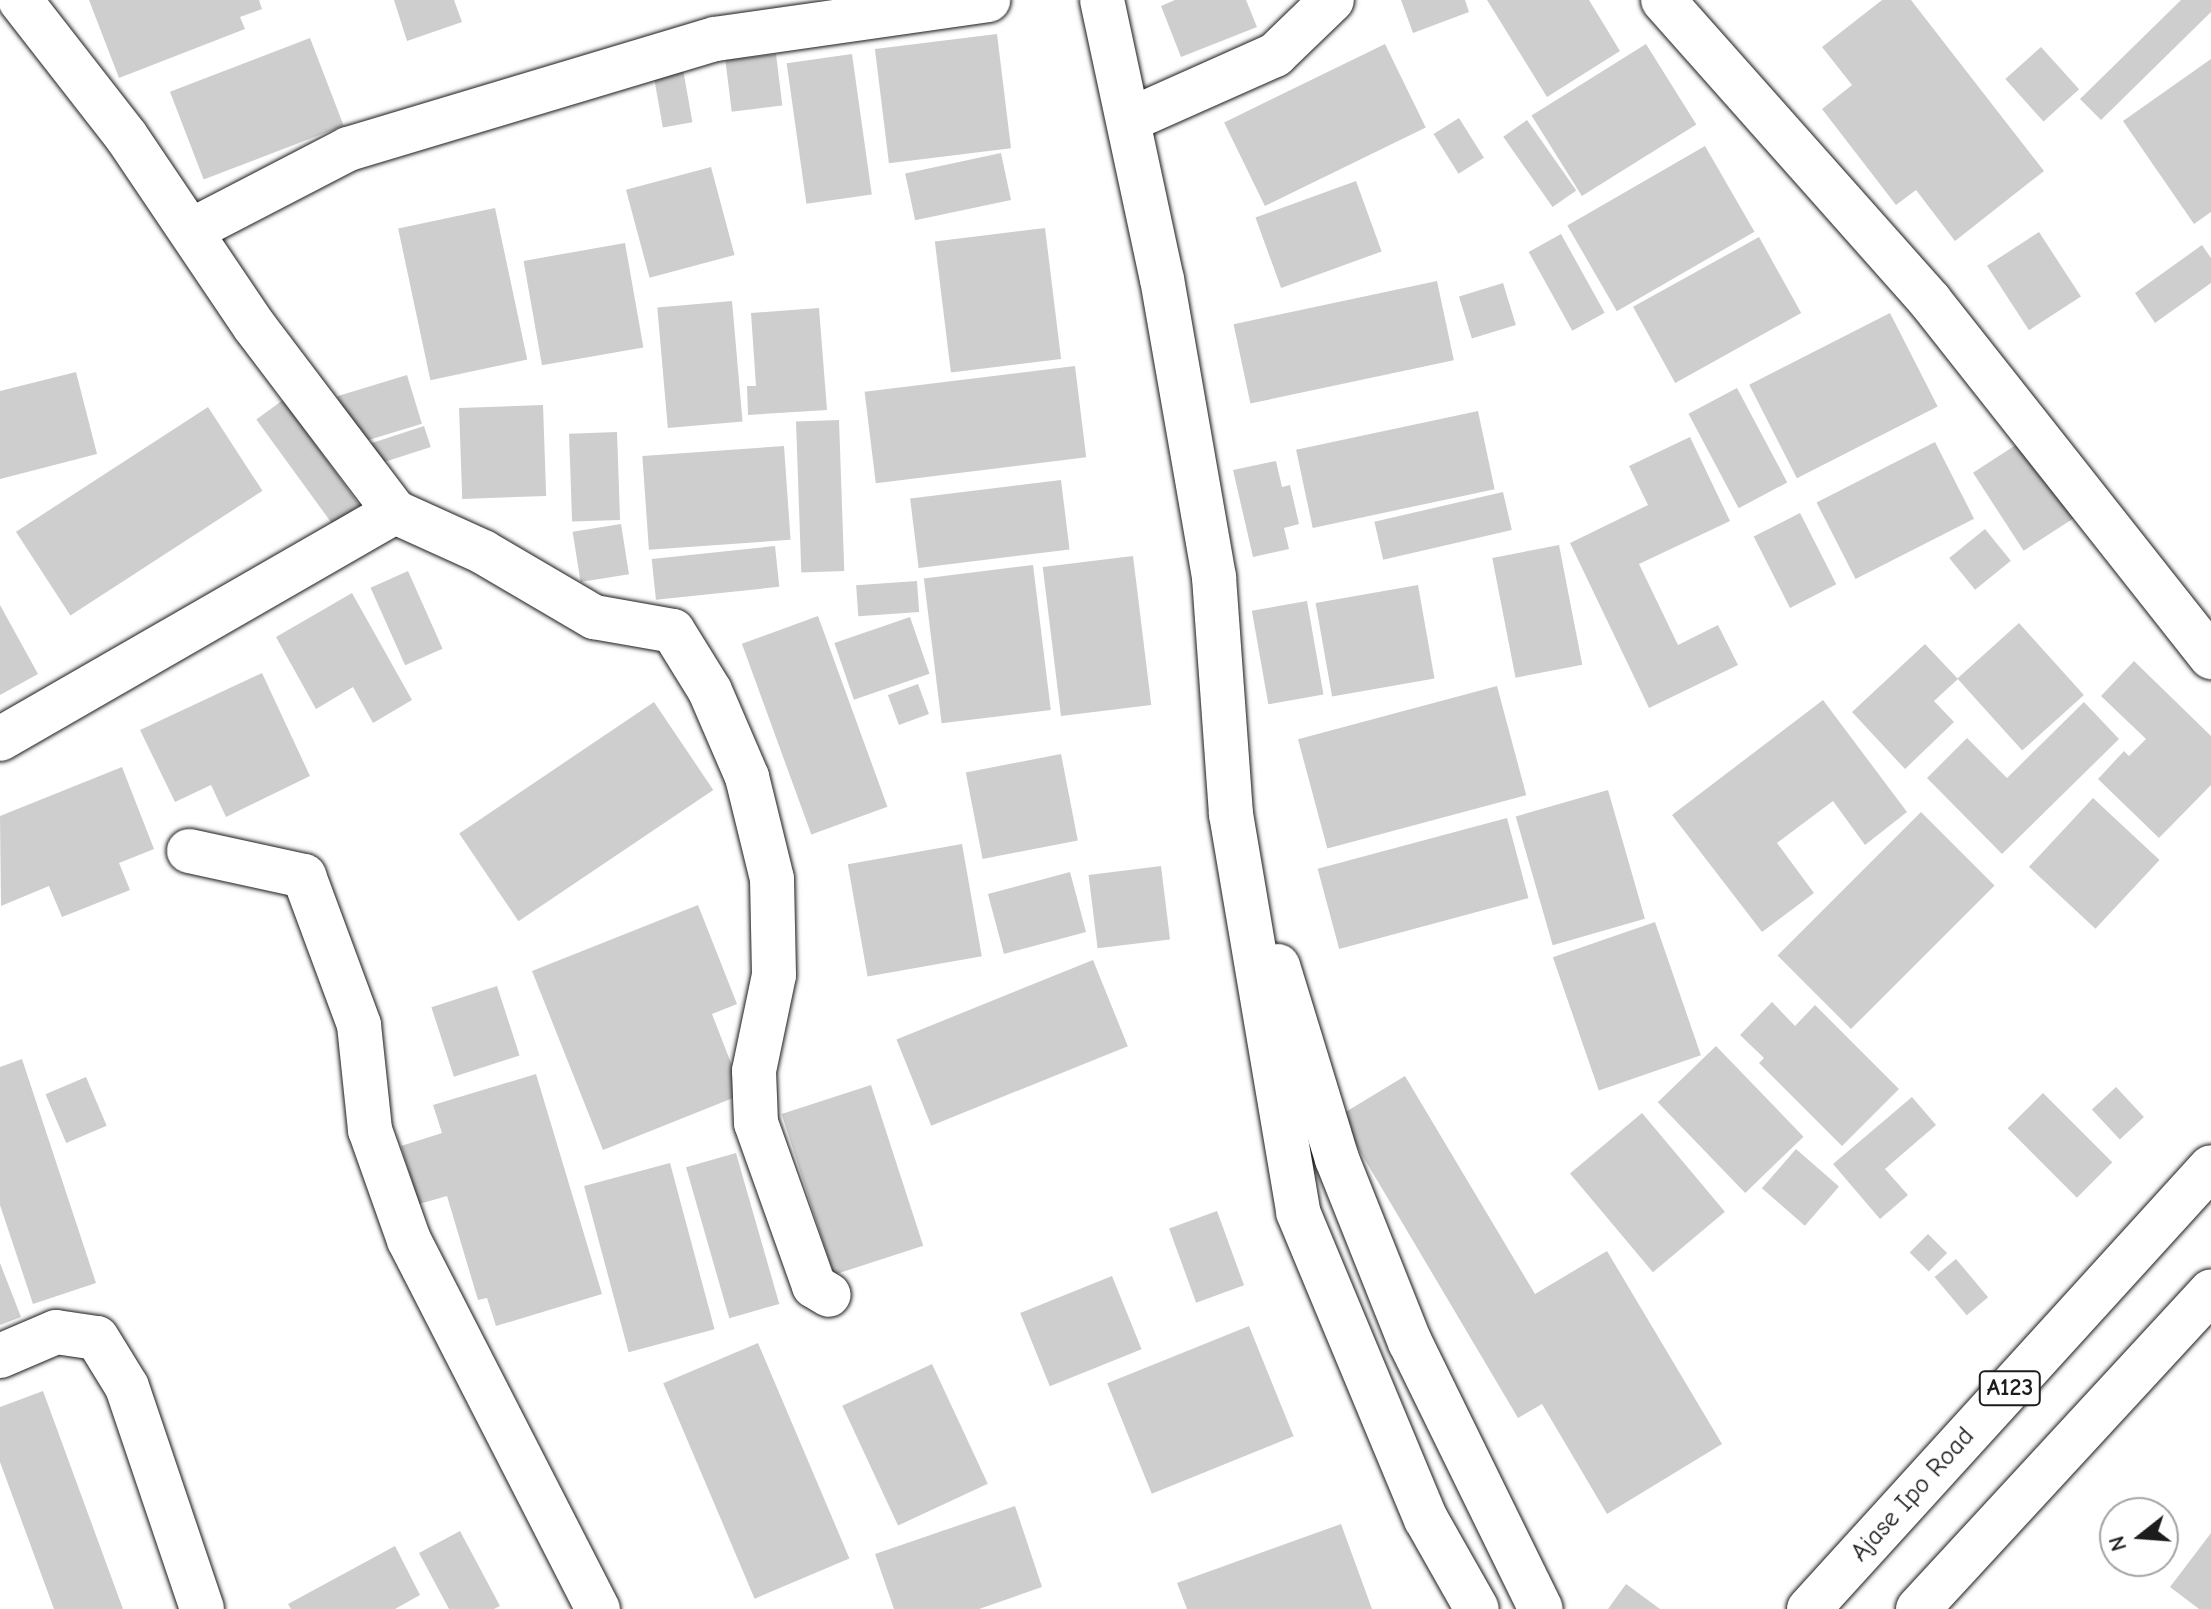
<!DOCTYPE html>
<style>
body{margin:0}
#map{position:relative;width:2211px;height:1609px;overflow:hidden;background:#fff;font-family:"Comic Neue",sans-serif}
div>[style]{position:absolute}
.building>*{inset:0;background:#cecece;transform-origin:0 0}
.roads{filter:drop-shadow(0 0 2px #1c1c1c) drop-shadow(0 0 2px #1c1c1c)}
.street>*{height:44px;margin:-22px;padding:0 22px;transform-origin:22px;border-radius:22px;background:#fff}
.secondary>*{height:44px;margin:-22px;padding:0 22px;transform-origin:22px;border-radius:22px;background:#fff}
.highway>*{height:44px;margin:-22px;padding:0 22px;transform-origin:22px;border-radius:22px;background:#fff}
span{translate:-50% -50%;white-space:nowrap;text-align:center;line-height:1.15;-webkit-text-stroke:7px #fff;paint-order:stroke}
.shield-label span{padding:2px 6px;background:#fff;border:2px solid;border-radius:6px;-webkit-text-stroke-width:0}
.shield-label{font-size:24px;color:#1c1c1c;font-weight:700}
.street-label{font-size:26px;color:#1c1c1c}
.north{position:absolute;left:2099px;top:1497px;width:80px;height:80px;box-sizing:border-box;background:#fff;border:2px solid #a4a4a4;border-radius:50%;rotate:253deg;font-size:22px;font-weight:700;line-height:32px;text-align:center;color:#1c1c1c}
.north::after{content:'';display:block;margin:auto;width:28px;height:36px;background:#1c1c1c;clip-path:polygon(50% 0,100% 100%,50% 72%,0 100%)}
</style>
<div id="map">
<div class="building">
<i style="clip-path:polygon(89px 0,259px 0,262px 9px,240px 17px,245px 29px,119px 78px)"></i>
<i style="clip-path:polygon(394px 0,454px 0,462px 22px,407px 41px)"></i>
<i style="clip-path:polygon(1175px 0,1246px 0,1257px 27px,1181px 57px,1161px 6px)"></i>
<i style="clip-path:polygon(1401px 0,1465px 0,1469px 12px,1413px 33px)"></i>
<i style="clip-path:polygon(1487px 0,1589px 0,1620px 51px,1547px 97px)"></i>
<i style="clip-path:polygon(1882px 0,1911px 0,2044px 171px,1955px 241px,1916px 190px,1896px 205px,1822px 109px,1852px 85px,1822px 47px)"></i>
<i style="clip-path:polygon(2181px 0,2211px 0,2211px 12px,2101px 120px,2080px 99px)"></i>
<i style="left:997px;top:34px;width:115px;height:123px;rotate:83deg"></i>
<i style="left:310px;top:38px;width:94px;height:150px;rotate:69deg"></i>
<i style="left:1385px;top:44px;width:93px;height:179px;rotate:64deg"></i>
<i style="left:1646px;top:44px;width:95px;height:135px;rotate:58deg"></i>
<i style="left:2041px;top:47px;width:57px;height:48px;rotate:48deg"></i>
<i style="left:776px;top:54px;width:52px;height:51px;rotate:83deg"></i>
<i style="left:852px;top:54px;width:142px;height:66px;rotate:82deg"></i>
<i style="clip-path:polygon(2211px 59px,2211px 212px,2194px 224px,2123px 121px)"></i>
<i style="left:683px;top:69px;width:54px;height:30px;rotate:80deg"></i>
<i style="left:1459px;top:118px;width:47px;height:30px;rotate:58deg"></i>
<i style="left:1527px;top:120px;width:86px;height:29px;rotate:55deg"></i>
<i style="left:1705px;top:146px;width:99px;height:159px;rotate:60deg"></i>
<i style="left:1001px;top:153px;width:48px;height:98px;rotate:78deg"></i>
<i style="left:711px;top:167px;width:91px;height:88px;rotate:75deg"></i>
<i style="left:1356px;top:181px;width:75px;height:107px;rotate:70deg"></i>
<i style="left:495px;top:208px;width:155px;height:99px;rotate:78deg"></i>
<i style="left:1045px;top:228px;width:132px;height:111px;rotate:83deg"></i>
<i style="left:2039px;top:232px;width:77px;height:62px;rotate:57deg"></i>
<i style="left:1561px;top:234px;width:90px;height:37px;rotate:61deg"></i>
<i style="left:1759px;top:237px;width:87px;height:144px;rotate:61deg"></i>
<i style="left:625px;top:243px;width:106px;height:103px;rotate:80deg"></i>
<i style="clip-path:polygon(2202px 245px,2211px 258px,2211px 283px,2155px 323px,2135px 293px)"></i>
<i style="left:1437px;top:281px;width:81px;height:208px;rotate:78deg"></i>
<i style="left:1503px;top:283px;width:44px;height:46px;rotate:73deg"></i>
<i style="left:732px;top:301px;width:121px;height:75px;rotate:85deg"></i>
<i style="clip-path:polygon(819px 308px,827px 410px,748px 415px,747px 386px,756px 386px,751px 313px)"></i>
<i style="left:1890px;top:313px;width:105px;height:158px;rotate:63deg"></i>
<i style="left:1075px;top:366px;width:92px;height:212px;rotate:83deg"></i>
<i style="clip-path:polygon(76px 372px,97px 454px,0 479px,0 391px)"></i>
<i style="left:407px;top:375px;width:51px;height:73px;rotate:73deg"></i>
<i style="left:1737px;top:388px;width:107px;height:55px;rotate:62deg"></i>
<i style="left:283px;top:400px;width:130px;height:33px;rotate:54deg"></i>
<i style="left:543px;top:405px;width:91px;height:84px;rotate:88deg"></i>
<i style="left:208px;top:407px;width:100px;height:229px;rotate:57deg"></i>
<i style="left:1478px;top:411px;width:80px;height:186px;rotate:78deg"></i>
<i style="left:839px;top:420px;width:151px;height:43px;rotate:88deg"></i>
<i style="left:424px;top:426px;width:22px;height:66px;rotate:72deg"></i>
<i style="left:617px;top:432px;width:88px;height:48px;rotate:88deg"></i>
<i style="clip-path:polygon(1690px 437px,1730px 521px,1639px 564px,1678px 645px,1718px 625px,1738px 665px,1649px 708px,1570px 543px,1648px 505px,1629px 466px)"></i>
<i style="left:2025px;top:439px;width:93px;height:62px;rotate:57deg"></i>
<i style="left:1935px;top:442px;width:86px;height:133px;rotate:63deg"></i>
<i style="left:784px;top:446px;width:94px;height:142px;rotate:86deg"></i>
<i style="clip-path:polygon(1276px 461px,1282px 487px,1290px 485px,1299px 524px,1284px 528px,1289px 549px,1253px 557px,1233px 470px)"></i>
<i style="left:1061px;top:480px;width:70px;height:152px;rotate:83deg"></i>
<i style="left:1503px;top:492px;width:39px;height:132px;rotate:77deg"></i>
<i style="left:1800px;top:513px;width:80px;height:52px;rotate:63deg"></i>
<i style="left:621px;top:524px;width:51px;height:49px;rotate:81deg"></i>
<i style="left:1985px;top:529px;width:41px;height:46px;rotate:51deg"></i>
<i style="left:1559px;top:545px;width:122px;height:68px;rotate:79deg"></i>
<i style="left:775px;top:546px;width:41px;height:124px;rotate:84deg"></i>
<i style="left:1133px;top:556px;width:150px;height:91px;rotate:83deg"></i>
<i style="left:1033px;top:565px;width:146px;height:110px;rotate:83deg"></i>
<i style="left:408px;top:571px;width:85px;height:41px;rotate:66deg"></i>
<i style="left:917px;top:581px;width:31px;height:61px;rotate:86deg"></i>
<i style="left:1418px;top:585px;width:95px;height:104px;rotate:80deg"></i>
<i style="clip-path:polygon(352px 593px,412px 700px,373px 723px,353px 687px,316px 709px,276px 637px)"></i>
<i style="left:1307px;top:601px;width:95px;height:56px;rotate:80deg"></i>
<i style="clip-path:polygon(0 605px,38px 674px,0 695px)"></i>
<i style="left:818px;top:616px;width:203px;height:81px;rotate:70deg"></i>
<i style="left:910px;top:617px;width:60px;height:80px;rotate:71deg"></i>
<i style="left:2019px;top:623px;width:97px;height:83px;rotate:48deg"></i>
<i style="clip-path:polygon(1925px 644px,1958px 679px,1934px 701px,1954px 722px,1905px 769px,1852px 712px)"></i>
<i style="clip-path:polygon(2134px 661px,2211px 736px,2211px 785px,2159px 838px,2098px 779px,2124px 751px,2129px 756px,2146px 739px,2101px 696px)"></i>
<i style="clip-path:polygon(262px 673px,310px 776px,226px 817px,211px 785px,175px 802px,140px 730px)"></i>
<i style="left:918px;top:684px;width:32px;height:32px;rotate:70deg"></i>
<i style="left:1497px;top:686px;width:113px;height:206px;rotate:75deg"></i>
<i style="clip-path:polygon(1823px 700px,1907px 812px,1865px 845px,1833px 801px,1777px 843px,1814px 893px,1762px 932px,1672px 815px)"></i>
<i style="left:654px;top:702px;width:106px;height:235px;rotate:56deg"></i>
<i style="clip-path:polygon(2084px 702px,2119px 739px,2002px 854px,1927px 778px,1967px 738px,2007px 778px)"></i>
<i style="left:1061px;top:754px;width:88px;height:97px;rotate:79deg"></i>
<i style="clip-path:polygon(122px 767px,154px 849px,119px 863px,130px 890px,62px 917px,49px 886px,1px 906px,0 816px)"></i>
<i style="left:1608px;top:790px;width:134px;height:96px;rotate:74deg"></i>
<i style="left:2093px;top:798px;width:91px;height:94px;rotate:43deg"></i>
<i style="left:1921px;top:812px;width:104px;height:203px;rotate:45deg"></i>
<i style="left:1507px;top:818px;width:83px;height:196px;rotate:75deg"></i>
<i style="left:962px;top:844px;width:114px;height:116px;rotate:80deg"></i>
<i style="left:1161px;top:866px;width:74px;height:73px;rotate:83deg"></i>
<i style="left:1070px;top:872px;width:62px;height:85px;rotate:75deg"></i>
<i style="clip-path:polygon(698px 905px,737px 1004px,712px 1014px,743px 1094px,603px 1150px,532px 971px)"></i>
<i style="left:1655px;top:922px;width:141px;height:108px;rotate:71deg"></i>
<i style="left:1093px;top:960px;width:93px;height:212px;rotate:68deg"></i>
<i style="left:497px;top:986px;width:73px;height:69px;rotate:72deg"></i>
<i style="clip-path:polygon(1772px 1002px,1795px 1026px,1815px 1005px,1899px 1089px,1842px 1146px,1759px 1063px,1764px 1058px,1740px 1035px)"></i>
<i style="left:1716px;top:1046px;width:126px;height:81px;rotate:46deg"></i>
<i style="clip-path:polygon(22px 1059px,96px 1283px,33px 1304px,0 1205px,0 1067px)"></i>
<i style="clip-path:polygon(536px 1074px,602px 1294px,496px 1326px,487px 1298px,478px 1300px,447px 1196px,419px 1204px,401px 1146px,442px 1133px,433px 1105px)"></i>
<i style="clip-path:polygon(1405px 1076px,1535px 1294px,1607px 1251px,1722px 1444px,1607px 1514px,1542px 1404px,1518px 1418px,1339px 1116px)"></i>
<i style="left:86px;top:1077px;width:53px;height:44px;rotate:67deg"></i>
<i style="left:871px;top:1085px;width:169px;height:94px;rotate:72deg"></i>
<i style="left:2116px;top:1087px;width:41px;height:33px;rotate:47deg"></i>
<i style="left:2043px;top:1093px;width:98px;height:50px;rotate:45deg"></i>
<i style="clip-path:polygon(1912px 1097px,1936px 1125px,1885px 1169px,1908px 1195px,1880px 1219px,1833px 1164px)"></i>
<i style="left:1642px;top:1113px;width:129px;height:94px;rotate:50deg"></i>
<i style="left:1796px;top:1149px;width:57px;height:52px;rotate:41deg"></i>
<i style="left:736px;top:1153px;width:157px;height:52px;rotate:74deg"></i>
<i style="left:670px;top:1163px;width:172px;height:89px;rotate:75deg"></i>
<i style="left:1217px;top:1211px;width:79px;height:51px;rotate:70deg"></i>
<i style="left:1928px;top:1234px;width:27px;height:26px;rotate:45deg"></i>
<i style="left:1956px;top:1259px;width:50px;height:28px;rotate:50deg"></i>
<i style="clip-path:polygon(0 1263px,21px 1317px,0 1325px)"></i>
<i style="left:1112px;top:1276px;width:79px;height:99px;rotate:68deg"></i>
<i style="left:1249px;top:1326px;width:119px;height:153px;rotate:68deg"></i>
<i style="left:758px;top:1343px;width:234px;height:103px;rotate:67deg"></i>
<i style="left:932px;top:1364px;width:132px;height:99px;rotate:65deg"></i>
<i style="clip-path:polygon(43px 1391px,123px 1609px,54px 1609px,0 1462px,0 1407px)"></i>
<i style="clip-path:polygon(1015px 1506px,1042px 1587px,979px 1609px,894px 1609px,875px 1554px)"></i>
<i style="clip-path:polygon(1341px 1524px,1372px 1609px,1187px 1609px,1177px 1583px)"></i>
<i style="clip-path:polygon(460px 1531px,500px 1606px,494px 1609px,449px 1609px,419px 1553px)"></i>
<i style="clip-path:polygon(2211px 1533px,2211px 1609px,2199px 1609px,2170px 1587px)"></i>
<i style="clip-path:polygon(395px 1546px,420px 1595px,395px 1609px,291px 1609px,288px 1604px)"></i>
<i style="clip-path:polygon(1626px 1584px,1660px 1609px,1608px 1609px)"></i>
</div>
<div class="roads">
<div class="street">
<i style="left:20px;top:0;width:172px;rotate:52.1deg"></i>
<i style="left:126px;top:136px;width:230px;rotate:56deg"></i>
<i style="left:255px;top:327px;width:232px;rotate:52.9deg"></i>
<i style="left:395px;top:512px;width:97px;rotate:24.4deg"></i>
<i style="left:483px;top:552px;width:129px;rotate:30.4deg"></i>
<i style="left:594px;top:617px;width:80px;rotate:10deg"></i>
<i style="left:673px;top:631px;width:70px;rotate:58.3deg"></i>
<i style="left:710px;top:691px;width:94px;rotate:66.7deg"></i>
<i style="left:747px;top:777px;width:105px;rotate:76.2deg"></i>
<i style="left:772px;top:879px;width:96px;rotate:88.8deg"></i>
<i style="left:774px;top:975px;width:98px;rotate:101.8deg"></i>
<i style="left:754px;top:1071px;width:52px;rotate:87.8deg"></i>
<i style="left:756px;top:1123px;width:173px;rotate:70.4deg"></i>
<i style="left:814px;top:1286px;width:17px;rotate:31deg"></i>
<i style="left:1663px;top:0;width:402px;rotate:48.4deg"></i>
<i style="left:1930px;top:301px;width:454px;rotate:51.7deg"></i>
<i style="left:1129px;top:120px;width:160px;rotate:-24deg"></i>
<i style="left:1275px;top:55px;width:79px;rotate:-44deg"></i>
<i style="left:192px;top:230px;width:176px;rotate:-27.4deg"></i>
<i style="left:348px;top:149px;width:383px;rotate:-16.7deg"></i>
<i style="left:715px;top:39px;width:276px;rotate:-8.1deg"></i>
<i style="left:0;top:739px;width:456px;rotate:-29.9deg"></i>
<i style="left:189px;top:851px;width:118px;rotate:12.3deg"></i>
<i style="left:304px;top:876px;width:159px;rotate:69.7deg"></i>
<i style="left:359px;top:1025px;width:106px;rotate:84deg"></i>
<i style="left:370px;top:1130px;width:117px;rotate:70.5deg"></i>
<i style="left:409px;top:1240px;width:415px;rotate:62.9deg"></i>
<i style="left:0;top:1356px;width:61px;rotate:-23.2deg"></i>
<i style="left:56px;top:1332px;width:41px;rotate:8.3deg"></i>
<i style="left:97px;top:1338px;width:57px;rotate:58.5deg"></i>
<i style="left:127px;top:1387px;width:234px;rotate:71.3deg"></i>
</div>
<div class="secondary">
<i style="left:1102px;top:0;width:285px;rotate:77.9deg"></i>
<i style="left:1162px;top:279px;width:303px;rotate:80.1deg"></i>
<i style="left:1214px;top:577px;width:238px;rotate:85.9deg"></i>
<i style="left:1231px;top:814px;width:404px;rotate:80.4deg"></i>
<i style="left:1298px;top:1212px;width:333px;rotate:67.4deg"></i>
<i style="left:1426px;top:1519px;width:103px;rotate:60.5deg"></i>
<i style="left:1278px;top:966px;width:202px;rotate:73deg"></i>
<i style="left:1337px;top:1159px;width:197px;rotate:68.3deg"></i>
<i style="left:1410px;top:1342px;width:297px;rotate:63.9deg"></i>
</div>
<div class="highway">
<i style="left:1809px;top:1609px;width:597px;rotate:-47.71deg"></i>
<i style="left:1918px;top:1609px;width:432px;rotate:-47.3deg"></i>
</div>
</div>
<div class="shield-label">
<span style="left:2010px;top:1388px">A123</span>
</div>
<div class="street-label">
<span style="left:1913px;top:1495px;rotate:-48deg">Ajase Ipo Road</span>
</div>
<div class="north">N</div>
</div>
